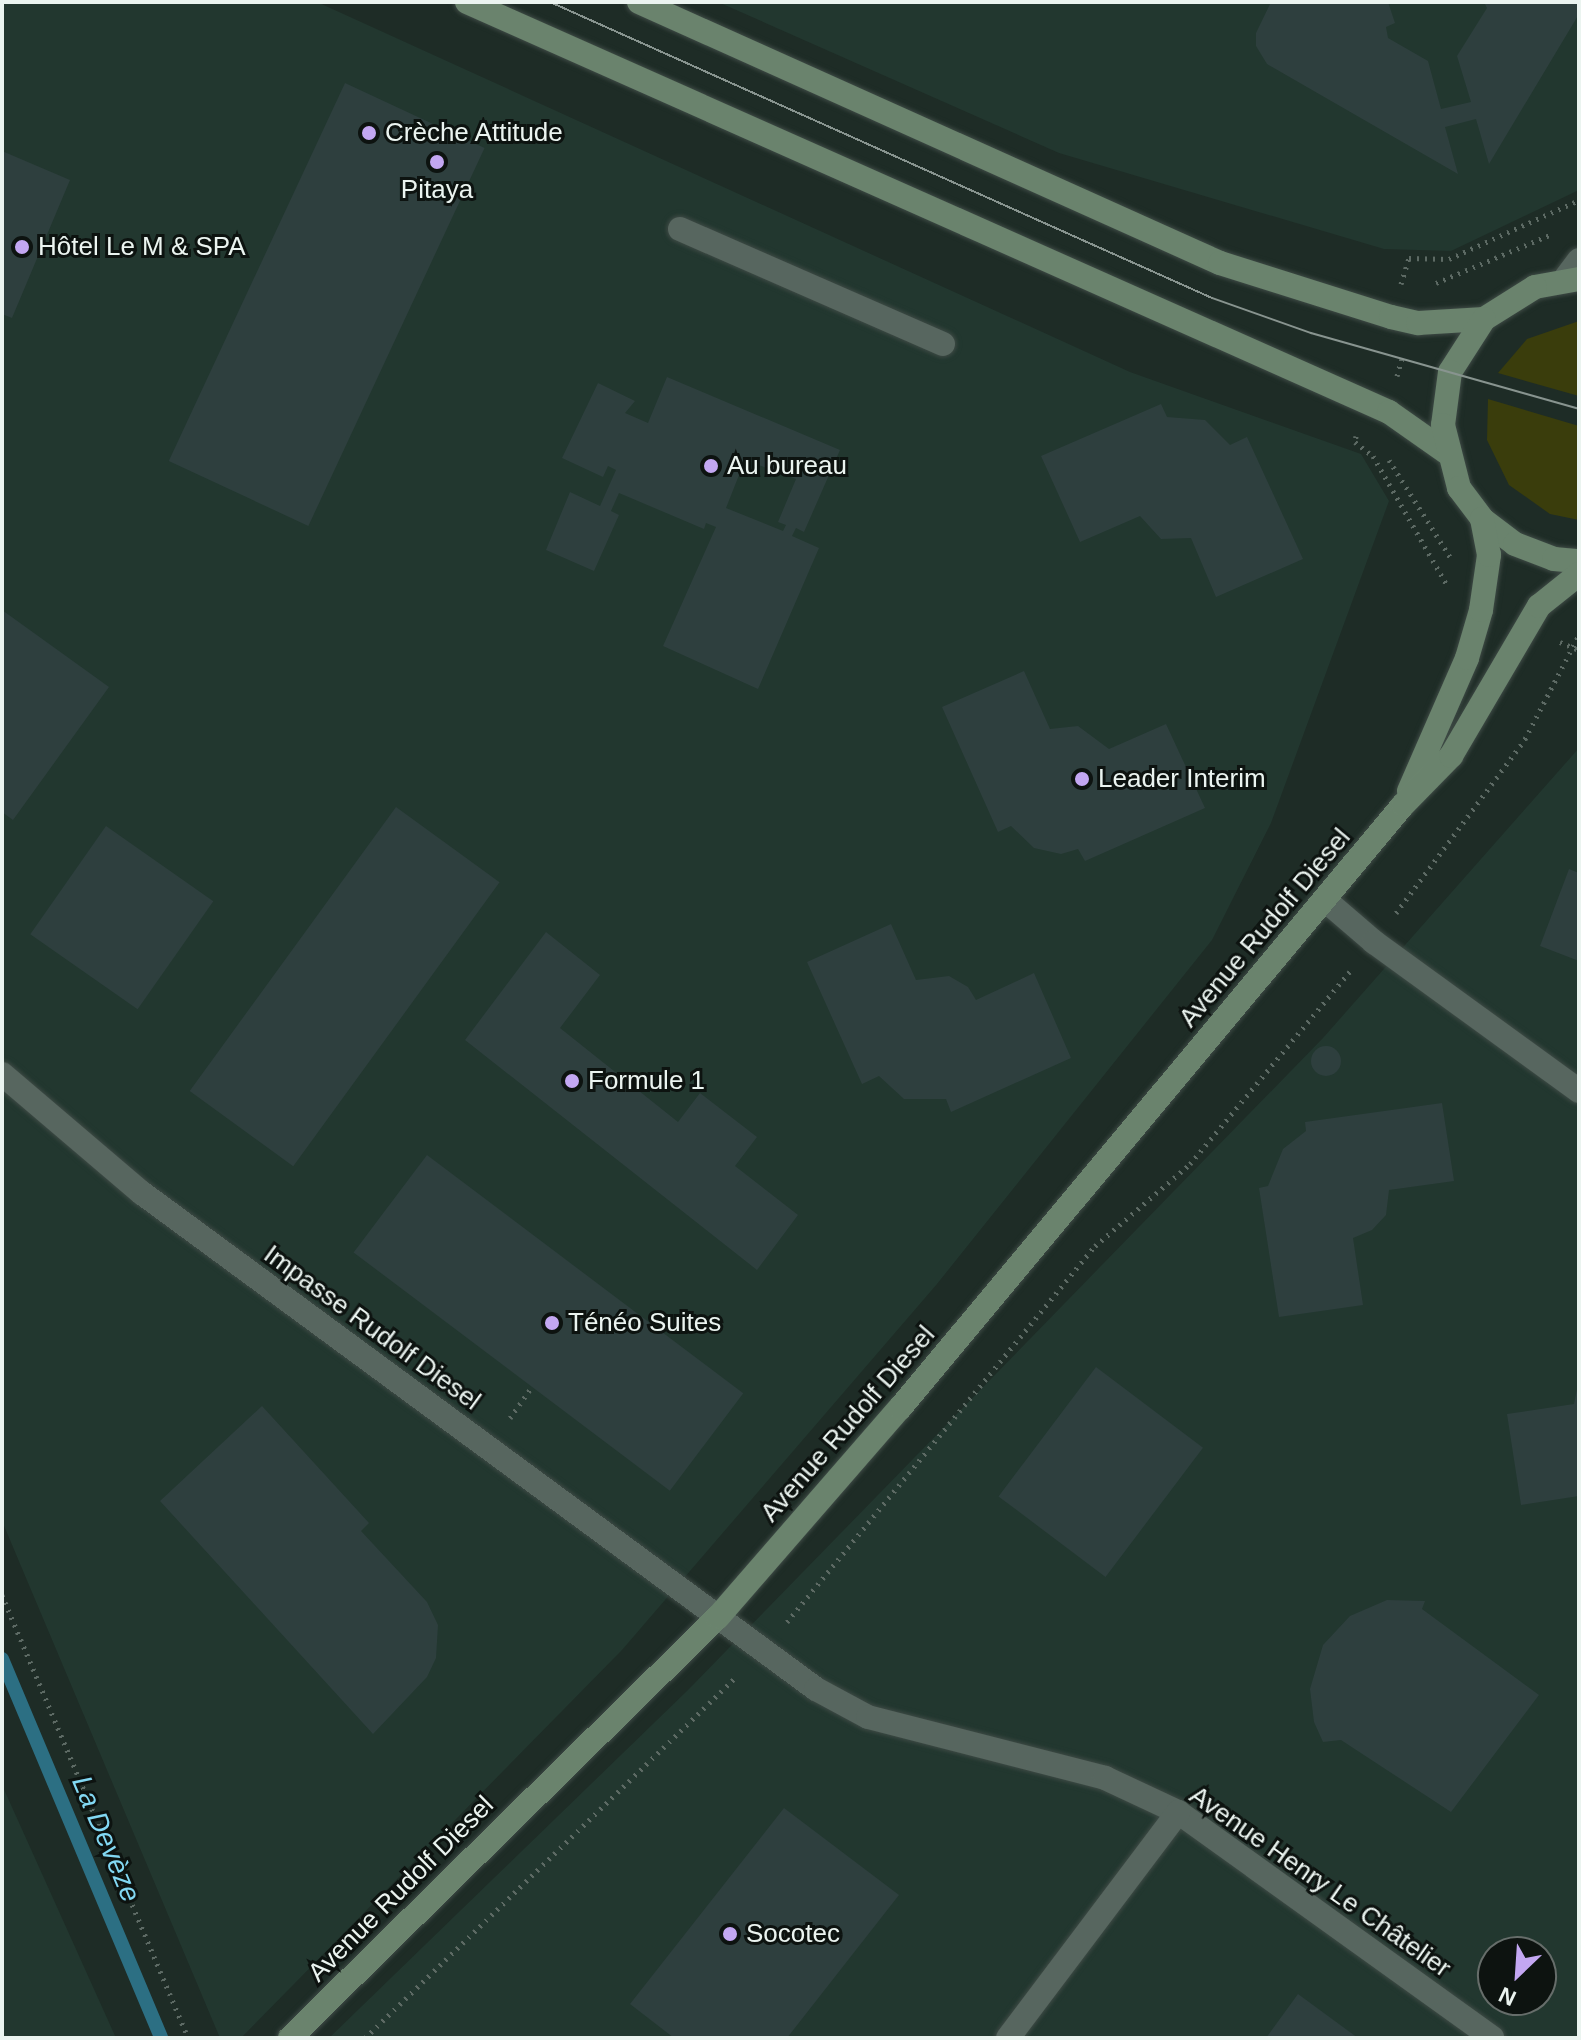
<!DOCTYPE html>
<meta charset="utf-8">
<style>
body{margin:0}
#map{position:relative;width:1581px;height:2040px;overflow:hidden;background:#1e2c26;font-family:Helvetica,sans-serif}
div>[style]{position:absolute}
.built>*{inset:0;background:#22372f}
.green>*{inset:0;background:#3a3d0c}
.stream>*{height:14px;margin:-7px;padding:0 7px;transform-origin:7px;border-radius:7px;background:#2c6f83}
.building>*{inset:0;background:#2e3f3e;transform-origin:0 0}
.round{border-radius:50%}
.path>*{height:5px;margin-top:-2.5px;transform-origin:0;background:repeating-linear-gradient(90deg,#5d6a64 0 2px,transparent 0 8px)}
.roads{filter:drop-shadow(0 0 2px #3e4a45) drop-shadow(0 0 2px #3e4a45)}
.lane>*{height:24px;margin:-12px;padding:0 12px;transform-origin:12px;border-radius:12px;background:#57665f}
.street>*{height:24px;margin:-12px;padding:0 12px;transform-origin:12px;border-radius:12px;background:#57665f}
.secondary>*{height:24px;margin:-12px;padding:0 12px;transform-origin:12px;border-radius:12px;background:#6a836d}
.tram>*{height:2px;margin:-1px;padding:0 1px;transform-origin:1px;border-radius:1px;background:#88948f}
.dots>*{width:22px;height:22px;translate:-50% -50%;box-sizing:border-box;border:4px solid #0d1310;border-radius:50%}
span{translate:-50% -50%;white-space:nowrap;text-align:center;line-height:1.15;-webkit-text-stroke:6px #0d1310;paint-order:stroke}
.poi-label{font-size:26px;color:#ebf4f0}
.left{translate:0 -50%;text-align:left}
.street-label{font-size:26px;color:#ebf4f0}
.water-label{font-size:28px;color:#82d8f3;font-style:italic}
.frame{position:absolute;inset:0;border:4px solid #ebf4f0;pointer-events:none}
.north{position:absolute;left:1477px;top:1936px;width:80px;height:80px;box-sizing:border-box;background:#0d1310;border:2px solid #666d6a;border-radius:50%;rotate:205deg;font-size:22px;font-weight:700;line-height:32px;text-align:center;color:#ebf4f0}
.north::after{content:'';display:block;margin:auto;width:28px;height:36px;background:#c3a7f2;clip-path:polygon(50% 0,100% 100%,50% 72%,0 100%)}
</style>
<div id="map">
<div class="built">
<i style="clip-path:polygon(2px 2px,317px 2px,1130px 372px,1361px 454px,1389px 501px,1271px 823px,1212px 940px,937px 1284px,622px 1650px,241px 2038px,220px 2038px,2px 1521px)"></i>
<i style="clip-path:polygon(718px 2px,1579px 2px,1579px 190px,1451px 251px,1384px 249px,1059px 153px)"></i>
<i style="clip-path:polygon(evenodd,1579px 748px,1579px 2038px,329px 2038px,688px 1690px,1323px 1038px,1579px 748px,1493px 1952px,1541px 1952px,1541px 2000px,1493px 2000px,1493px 1952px)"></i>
<i style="clip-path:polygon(2px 1785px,116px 2038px,2px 2038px)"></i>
</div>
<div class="green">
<i style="clip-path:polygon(1579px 321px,1579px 396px,1498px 373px,1527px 339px)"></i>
<i style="clip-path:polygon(1488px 399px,1579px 426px,1579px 520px,1550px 514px,1509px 485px,1487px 440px)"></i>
</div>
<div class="stream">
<i style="left:2px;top:1659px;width:411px;rotate:67.2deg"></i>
</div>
<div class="building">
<i style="clip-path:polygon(1271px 2px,1388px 2px,1395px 23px,1386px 27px,1388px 38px,1428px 61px,1441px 109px,1471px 102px,1457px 56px,1487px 8px,1484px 2px,1579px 2px,1579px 14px,1489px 164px,1476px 119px,1445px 127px,1458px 174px,1267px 64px,1256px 46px,1256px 33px)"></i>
<i style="left:345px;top:83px;width:154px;height:417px;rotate:25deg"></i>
<i style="clip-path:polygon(2px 151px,70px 180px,12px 318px,2px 314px)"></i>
<i style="clip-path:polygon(evenodd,667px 377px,840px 450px,804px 532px,796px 528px,792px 536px,819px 548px,758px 689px,663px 646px,716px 527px,706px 523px,704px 529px,619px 493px,611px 511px,619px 515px,594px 571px,546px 550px,570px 492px,600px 506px,616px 470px,608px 466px,603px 477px,562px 458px,598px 383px,635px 401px,625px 413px,648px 423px,667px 377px,745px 460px,796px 479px,778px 522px,786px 525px,783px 531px,726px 508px,745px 460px)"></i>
<i style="clip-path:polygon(1161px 404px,1167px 417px,1205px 420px,1230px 445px,1247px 437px,1303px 559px,1216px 597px,1191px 538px,1161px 539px,1140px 516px,1080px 542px,1041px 456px)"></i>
<i style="clip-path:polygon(2px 610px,109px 687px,13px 820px,2px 812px)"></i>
<i style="clip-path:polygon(1024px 671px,1050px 729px,1078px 726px,1109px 749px,1166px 724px,1205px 808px,1085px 861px,1078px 849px,1061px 854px,1034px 848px,1011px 826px,998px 832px,942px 707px)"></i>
<i style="left:396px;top:807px;width:128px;height:351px;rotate:36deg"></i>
<i style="left:106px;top:826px;width:131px;height:132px;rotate:35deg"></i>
<i style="clip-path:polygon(1569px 869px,1579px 873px,1579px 961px,1540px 946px)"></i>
<i style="clip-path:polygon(891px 924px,916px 980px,949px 976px,968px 987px,976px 1000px,1034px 973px,1071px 1058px,951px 1112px,946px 1099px,904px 1099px,879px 1076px,862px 1084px,807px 962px)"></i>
<i style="clip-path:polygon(546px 932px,600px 975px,560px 1028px,678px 1122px,700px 1093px,757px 1137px,735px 1166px,798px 1215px,757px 1270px,465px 1040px)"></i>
<i class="round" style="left:1311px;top:1046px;width:30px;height:30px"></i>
<i style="clip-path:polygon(1442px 1103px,1454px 1181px,1389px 1190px,1386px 1215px,1372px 1230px,1353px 1238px,1363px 1305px,1279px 1317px,1259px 1188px,1268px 1186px,1283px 1149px,1306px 1131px,1305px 1122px)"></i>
<i style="left:427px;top:1155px;width:396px;height:122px;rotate:37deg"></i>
<i style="left:1096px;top:1367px;width:134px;height:162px;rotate:37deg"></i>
<i style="clip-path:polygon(1579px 1379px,1579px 1496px,1521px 1505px,1507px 1414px,1574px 1404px)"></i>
<i style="clip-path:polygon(262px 1406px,369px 1523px,361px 1531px,427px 1602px,438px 1625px,436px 1658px,427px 1677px,373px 1734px,160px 1501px)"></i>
<i style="clip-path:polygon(1387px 1600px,1425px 1601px,1422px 1609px,1539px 1695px,1451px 1812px,1341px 1740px,1323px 1742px,1314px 1722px,1310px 1689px,1323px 1645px,1350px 1616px)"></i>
<i style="clip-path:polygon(784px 1808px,899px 1895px,787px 2038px,674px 2038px,630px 2004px)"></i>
<i style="clip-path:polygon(1298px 1994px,1358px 2038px,1266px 2038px)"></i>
</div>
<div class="path">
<i style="left:1436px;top:283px;width:126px;rotate:-22.9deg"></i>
<i style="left:1401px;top:284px;width:27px;rotate:-73deg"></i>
<i style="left:1409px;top:258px;width:40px;rotate:1.4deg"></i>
<i style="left:1449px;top:259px;width:143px;rotate:-24.4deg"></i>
<i style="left:1397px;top:376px;width:22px;rotate:-74deg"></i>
<i style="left:1356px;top:436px;width:6px;rotate:99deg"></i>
<i style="left:1355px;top:442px;width:23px;rotate:38deg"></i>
<i style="left:1373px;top:456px;width:149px;rotate:60.2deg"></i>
<i style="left:1389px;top:460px;width:115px;rotate:57.8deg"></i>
<i style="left:1560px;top:642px;width:21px;rotate:23deg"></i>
<i style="left:1396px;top:913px;width:217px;rotate:-53.4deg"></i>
<i style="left:1525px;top:739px;width:117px;rotate:-62.6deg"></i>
<i style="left:510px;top:1418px;width:35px;rotate:-55deg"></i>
<i style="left:2px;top:1595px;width:480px;rotate:67.2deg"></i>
<i style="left:787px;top:1622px;width:486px;rotate:-50.7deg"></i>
<i style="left:1095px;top:1246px;width:125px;rotate:-40.8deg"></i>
<i style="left:1190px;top:1164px;width:251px;rotate:-50.3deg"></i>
<i style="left:365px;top:2038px;width:519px;rotate:-44.22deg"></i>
</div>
<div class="roads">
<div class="lane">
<i style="left:680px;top:229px;width:287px;rotate:23.6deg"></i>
</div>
<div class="street">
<i style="left:1564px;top:280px;width:25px;rotate:-53deg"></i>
<i style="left:1325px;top:900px;width:65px;rotate:40.6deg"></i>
<i style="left:1374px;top:942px;width:253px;rotate:36deg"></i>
<i style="left:2px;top:1074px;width:184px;rotate:40.4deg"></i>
<i style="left:142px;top:1193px;width:837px;rotate:36.35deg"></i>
<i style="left:816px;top:1689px;width:59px;rotate:28.3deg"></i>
<i style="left:868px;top:1717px;width:245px;rotate:14.4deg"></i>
<i style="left:1105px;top:1778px;width:81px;rotate:25deg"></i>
<i style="left:1178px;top:1812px;width:387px;rotate:35.7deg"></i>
<i style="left:1008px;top:2038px;width:283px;rotate:-53deg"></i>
</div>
<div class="secondary">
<i style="left:467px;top:2px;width:1009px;rotate:23.97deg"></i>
<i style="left:1389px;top:412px;width:70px;rotate:35.1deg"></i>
<i style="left:639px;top:2px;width:637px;rotate:24.19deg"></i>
<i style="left:1220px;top:263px;width:179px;rotate:17.5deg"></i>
<i style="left:1391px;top:317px;width:28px;rotate:13deg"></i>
<i style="left:1418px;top:323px;width:66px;rotate:-3.5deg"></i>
<i style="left:1579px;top:279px;width:45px;rotate:169.7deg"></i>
<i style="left:1535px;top:287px;width:60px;rotate:147.9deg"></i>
<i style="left:1484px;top:319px;width:63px;rotate:122.7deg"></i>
<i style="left:1450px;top:372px;width:53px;rotate:97.5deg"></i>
<i style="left:1443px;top:425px;width:65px;rotate:75.7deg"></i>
<i style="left:1459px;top:488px;width:39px;rotate:53deg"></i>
<i style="left:1482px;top:519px;width:41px;rotate:37.1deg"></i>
<i style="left:1515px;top:544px;width:42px;rotate:21deg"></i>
<i style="left:1554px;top:559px;width:25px;rotate:5deg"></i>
<i style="left:1409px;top:791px;width:145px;rotate:-66.4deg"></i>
<i style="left:1467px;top:658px;width:50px;rotate:-73.7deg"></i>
<i style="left:1481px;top:610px;width:56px;rotate:-81.7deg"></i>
<i style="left:1489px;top:555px;width:37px;rotate:-101deg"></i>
<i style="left:290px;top:2038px;width:600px;rotate:-44.53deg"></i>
<i style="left:718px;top:1617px;width:277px;rotate:-49deg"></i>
<i style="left:900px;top:1408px;width:785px;rotate:-50.17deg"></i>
<i style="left:1403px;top:805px;width:69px;rotate:-45.6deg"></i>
<i style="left:1451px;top:756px;width:174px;rotate:-59.6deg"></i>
<i style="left:1539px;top:606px;width:51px;rotate:-38.7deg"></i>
</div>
</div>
<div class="tram">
<i style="left:550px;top:2px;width:725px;rotate:24.09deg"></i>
<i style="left:1212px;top:298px;width:105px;rotate:19.5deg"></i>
<i style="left:1311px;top:333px;width:279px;rotate:15.8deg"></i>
</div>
<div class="dots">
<i style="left:369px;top:133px;background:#c3a7f2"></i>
<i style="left:437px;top:162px;background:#c3a7f2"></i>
<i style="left:22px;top:247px;background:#c3a7f2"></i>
<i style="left:711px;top:466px;background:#c3a7f2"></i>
<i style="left:1082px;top:779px;background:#c3a7f2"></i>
<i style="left:572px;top:1081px;background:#c3a7f2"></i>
<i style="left:552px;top:1323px;background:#c3a7f2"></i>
<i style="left:730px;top:1934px;background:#c3a7f2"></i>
</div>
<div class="poi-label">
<span class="left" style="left:385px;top:133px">Crèche Attitude</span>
<span style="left:437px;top:190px">Pitaya</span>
<span class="left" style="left:38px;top:247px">Hôtel Le M &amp; SPA</span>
<span class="left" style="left:727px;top:466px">Au bureau</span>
<span class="left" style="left:1098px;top:779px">Leader Interim</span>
<span class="left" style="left:588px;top:1081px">Formule 1</span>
<span class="left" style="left:568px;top:1323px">Ténéo Suites</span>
<span class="left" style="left:746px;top:1934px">Socotec</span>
</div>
<div class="street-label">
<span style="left:1265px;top:928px;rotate:-50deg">Avenue Rudolf Diesel</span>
<span style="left:372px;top:1328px;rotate:36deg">Impasse Rudolf Diesel</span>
<span style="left:848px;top:1424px;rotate:-49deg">Avenue Rudolf Diesel</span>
<span style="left:1320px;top:1882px;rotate:35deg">Avenue Henry Le Châtelier</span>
<span style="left:401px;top:1889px;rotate:-45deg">Avenue Rudolf Diesel</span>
</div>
<div class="water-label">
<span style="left:106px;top:1839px;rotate:67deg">La Devèze</span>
</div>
<div class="frame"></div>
<div class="north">N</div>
</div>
